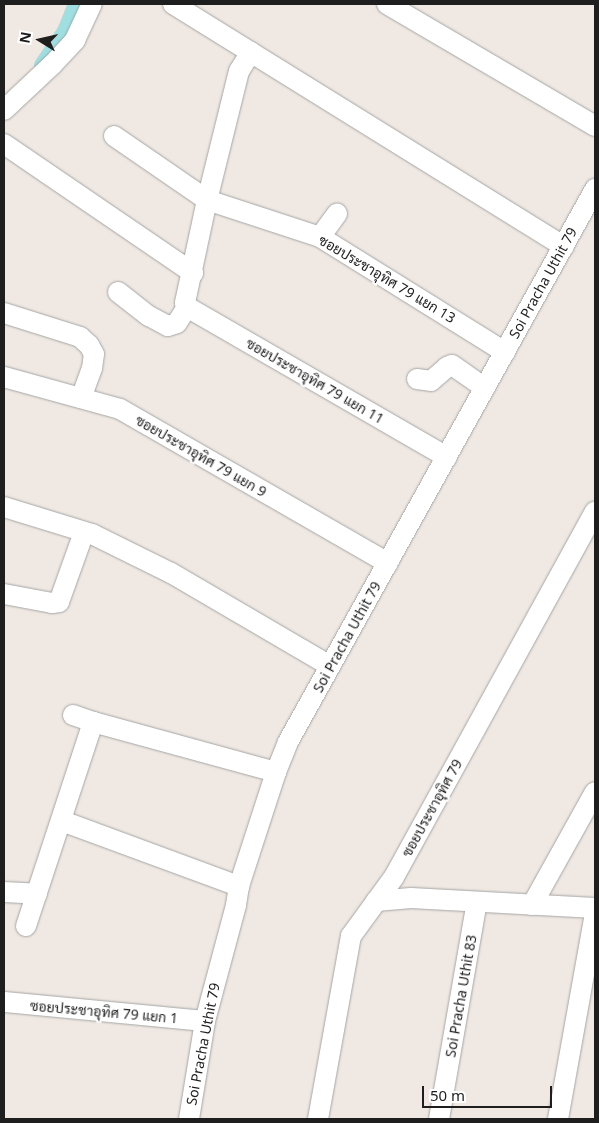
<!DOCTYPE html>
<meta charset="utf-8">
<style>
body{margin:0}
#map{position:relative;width:599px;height:1123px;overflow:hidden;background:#f0e9e3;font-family:"Noto Sans",Sarabun,sans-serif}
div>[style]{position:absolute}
.canal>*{height:19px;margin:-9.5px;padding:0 9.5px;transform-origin:9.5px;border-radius:9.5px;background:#a0dfe1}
.roads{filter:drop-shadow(0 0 1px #a5a5a5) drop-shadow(0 0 1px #a5a5a5)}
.minor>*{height:20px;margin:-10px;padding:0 10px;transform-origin:10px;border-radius:10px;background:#fff}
span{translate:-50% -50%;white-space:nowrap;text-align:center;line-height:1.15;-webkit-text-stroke:4px #fff;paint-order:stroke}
.street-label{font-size:14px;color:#1e1e1e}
.frame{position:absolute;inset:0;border:5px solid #1e1e1e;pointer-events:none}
.north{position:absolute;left:15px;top:15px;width:50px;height:50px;-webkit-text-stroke:4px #fff;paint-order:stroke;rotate:280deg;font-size:14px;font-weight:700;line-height:20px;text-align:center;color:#1e1e1e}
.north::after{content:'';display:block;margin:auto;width:18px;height:22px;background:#1e1e1e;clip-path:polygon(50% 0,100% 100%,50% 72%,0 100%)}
.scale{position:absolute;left:422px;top:1086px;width:130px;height:22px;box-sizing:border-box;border:2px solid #1e1e1e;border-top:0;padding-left:6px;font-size:15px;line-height:18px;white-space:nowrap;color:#1e1e1e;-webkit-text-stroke:4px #fff;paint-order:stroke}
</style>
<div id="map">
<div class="canal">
<i style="left:43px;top:65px;width:41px;rotate:-55.9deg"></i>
<i style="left:66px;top:31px;width:29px;rotate:-68deg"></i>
</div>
<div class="roads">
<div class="minor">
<i style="left:173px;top:4px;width:460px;rotate:31.8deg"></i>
<i style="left:387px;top:4px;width:241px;rotate:30.4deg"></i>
<i style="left:251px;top:52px;width:22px;rotate:122deg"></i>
<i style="left:239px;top:71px;width:133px;rotate:103.9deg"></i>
<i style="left:207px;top:200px;width:105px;rotate:102.1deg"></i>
<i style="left:185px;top:303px;width:4px;rotate:63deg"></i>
<i style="left:187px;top:307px;width:300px;rotate:30deg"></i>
<i style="left:4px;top:110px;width:67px;rotate:-43.2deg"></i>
<i style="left:53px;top:64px;width:33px;rotate:-47deg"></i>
<i style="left:75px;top:40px;width:40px;rotate:-65deg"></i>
<i style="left:114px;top:136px;width:113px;rotate:34.5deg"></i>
<i style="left:207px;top:200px;width:119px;rotate:18.1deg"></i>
<i style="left:320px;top:237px;width:218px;rotate:31.9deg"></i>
<i style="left:4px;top:144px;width:229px;rotate:34.3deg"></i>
<i style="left:320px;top:237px;width:29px;rotate:-54deg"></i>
<i style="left:118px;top:292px;width:39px;rotate:38deg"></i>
<i style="left:149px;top:316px;width:21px;rotate:28deg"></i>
<i style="left:168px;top:326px;width:9px;rotate:-18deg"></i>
<i style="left:177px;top:323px;width:19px;rotate:-58deg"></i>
<i style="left:4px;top:313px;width:80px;rotate:17.5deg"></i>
<i style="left:80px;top:337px;width:12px;rotate:42deg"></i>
<i style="left:89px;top:345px;width:10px;rotate:61deg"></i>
<i style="left:94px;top:354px;width:14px;rotate:98deg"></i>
<i style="left:92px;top:368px;width:32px;rotate:110deg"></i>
<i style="left:4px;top:377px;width:120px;rotate:15.4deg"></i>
<i style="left:120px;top:409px;width:309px;rotate:29.9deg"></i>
<i style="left:417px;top:379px;width:14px;rotate:8deg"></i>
<i style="left:431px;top:381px;width:21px;rotate:-41deg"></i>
<i style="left:447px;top:367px;width:5px;rotate:-22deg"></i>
<i style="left:452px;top:365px;width:40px;rotate:34.9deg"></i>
<i style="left:4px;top:507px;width:92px;rotate:17.1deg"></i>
<i style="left:92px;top:534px;width:88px;rotate:26.3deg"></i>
<i style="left:171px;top:573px;width:184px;rotate:30.3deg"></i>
<i style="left:4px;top:594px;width:49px;rotate:10.6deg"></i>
<i style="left:52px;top:603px;width:7px;rotate:-8deg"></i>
<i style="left:59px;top:602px;width:74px;rotate:-70.3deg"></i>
<i style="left:73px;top:715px;width:21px;rotate:19deg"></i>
<i style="left:93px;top:722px;width:190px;rotate:15.3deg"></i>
<i style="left:62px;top:821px;width:189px;rotate:20.2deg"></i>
<i style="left:4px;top:892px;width:33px;rotate:3deg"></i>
<i style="left:376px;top:901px;width:35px;rotate:-5deg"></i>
<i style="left:411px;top:898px;width:184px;rotate:3.1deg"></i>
<i style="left:532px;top:905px;width:129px;rotate:-60.9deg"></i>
<i style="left:26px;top:926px;width:215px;rotate:-71.8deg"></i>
<i style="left:4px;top:1002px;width:202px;rotate:5.4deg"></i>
<i style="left:189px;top:1119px;width:99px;rotate:-80.7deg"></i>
<i style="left:205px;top:1021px;width:120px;rotate:-75deg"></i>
<i style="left:236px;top:905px;width:19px;rotate:-81deg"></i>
<i style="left:239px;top:886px;width:120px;rotate:-72deg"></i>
<i style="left:276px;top:772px;width:32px;rotate:-68deg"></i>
<i style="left:288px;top:742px;width:633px;rotate:-60.96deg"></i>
<i style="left:318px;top:1119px;width:186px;rotate:-79.8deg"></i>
<i style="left:351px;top:936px;width:73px;rotate:-53.9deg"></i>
<i style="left:394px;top:877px;width:417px;rotate:-61.2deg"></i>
<i style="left:439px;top:1119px;width:220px;rotate:-80.1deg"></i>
<i style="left:558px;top:1119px;width:209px;rotate:-79.8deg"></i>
</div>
</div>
<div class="street-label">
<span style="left:387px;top:279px;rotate:31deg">ซอยประชาอุทิศ 79 แยก 13</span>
<span style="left:543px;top:283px;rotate:-61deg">Soi Pracha Uthit 79</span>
<span style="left:315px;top:381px;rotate:30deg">ซอยประชาอุทิศ 79 แยก 11</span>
<span style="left:201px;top:456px;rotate:30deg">ซอยประชาอุทิศ 79 แยก 9</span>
<span style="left:347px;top:637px;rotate:-61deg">Soi Pracha Uthit 79</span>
<span style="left:432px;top:808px;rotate:-61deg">ซอยประชาอุทิศ 79</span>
<span style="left:461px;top:996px;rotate:-80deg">Soi Pracha Uthit 83</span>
<span style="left:104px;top:1012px;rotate:5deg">ซอยประชาอุทิศ 79 แยก 1</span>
<span style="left:203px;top:1044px;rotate:-79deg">Soi Pracha Uthit 79</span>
</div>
<div class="frame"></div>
<div class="north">N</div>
<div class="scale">50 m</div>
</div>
